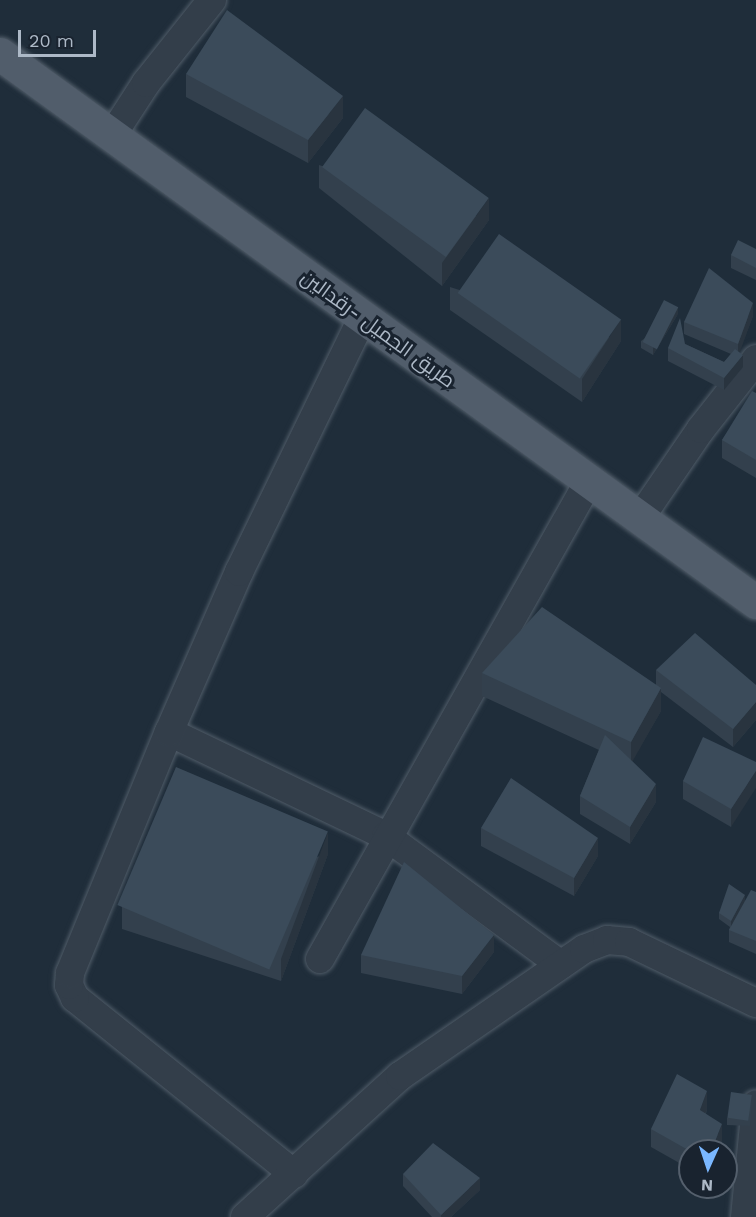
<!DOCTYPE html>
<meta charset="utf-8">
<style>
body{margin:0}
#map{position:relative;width:756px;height:1217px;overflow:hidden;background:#1f2d3a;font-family:"Work Sans",Cairo,sans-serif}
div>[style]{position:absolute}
.roads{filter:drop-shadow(0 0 2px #505c68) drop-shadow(0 0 2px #505c68)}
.minor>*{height:28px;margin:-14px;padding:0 14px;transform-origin:14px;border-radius:14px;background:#333e4a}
.major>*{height:33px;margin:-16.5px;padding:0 16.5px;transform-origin:16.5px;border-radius:16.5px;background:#515d6b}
.wall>*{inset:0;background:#33404d}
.shaded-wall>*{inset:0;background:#29343f}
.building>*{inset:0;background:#3b4b5a;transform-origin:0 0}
span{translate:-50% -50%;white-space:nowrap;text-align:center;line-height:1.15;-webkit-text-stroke:6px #19232f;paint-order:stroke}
.street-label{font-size:20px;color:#adb9c7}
.north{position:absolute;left:678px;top:1139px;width:60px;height:60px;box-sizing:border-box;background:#19232f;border:2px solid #545f6c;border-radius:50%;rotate:183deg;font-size:16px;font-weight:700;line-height:24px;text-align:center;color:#adb9c7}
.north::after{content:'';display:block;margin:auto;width:21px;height:27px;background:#7ab7ff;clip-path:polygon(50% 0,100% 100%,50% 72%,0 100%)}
.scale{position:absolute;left:18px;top:30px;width:78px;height:27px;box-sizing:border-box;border:3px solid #adb9c7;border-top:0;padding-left:8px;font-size:18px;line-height:21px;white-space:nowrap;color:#adb9c7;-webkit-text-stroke:4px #19232f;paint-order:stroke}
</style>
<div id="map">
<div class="roads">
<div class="minor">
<i style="left:113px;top:134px;width:61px;rotate:-57.1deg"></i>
<i style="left:146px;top:83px;width:106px;rotate:-51.5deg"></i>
<i style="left:640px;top:518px;width:108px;rotate:-55.6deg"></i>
<i style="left:701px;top:429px;width:89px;rotate:-51.8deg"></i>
<i style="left:169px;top:732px;width:241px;rotate:25.6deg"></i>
<i style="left:386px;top:836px;width:217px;rotate:36.4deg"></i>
<i style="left:320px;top:959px;width:548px;rotate:-60.63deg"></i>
<i style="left:294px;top:1174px;width:281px;rotate:-141.2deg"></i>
<i style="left:75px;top:998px;width:14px;rotate:-115deg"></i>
<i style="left:69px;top:985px;width:12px;rotate:-85deg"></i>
<i style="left:70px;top:973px;width:261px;rotate:-67.7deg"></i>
<i style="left:169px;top:732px;width:175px;rotate:-66.4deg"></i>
<i style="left:239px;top:572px;width:281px;rotate:-64.1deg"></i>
<i style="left:245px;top:1217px;width:210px;rotate:-42.3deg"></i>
<i style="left:400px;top:1076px;width:224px;rotate:-34.6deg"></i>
<i style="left:584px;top:949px;width:25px;rotate:-21deg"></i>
<i style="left:607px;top:940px;width:22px;rotate:5deg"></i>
<i style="left:629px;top:942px;width:141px;rotate:25.7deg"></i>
<i style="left:745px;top:1217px;width:113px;rotate:-84.4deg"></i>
</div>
<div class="major">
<i style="left:0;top:54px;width:934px;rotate:35.94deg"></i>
</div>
</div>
<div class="wall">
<i style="clip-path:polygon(186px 74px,343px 118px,308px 163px,186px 97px)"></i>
<i style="clip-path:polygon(319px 165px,489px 220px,442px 286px,319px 188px)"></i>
<i style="clip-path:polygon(756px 249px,756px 280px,731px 268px,731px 255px)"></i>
<i style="clip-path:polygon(450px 287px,621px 341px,582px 402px,450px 310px)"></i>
<i style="clip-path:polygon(678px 314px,653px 355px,641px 348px,641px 341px)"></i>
<i style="clip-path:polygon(753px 316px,739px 352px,743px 367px,724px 390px,668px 361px,668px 348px,685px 344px,724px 362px,731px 354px,684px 334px,684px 322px)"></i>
<i style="clip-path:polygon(756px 393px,756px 478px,722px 458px,722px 440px)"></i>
<i style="clip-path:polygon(656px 670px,756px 685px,756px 720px,733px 747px,661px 692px,661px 711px,632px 761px,656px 802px,630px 844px,580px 814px,580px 796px,599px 750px,482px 696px,482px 673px,656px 685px)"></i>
<i style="clip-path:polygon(756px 762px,731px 827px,683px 799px,683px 781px)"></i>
<i style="clip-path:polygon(481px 828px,598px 856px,574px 896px,481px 846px)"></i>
<i style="clip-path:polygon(328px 854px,281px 981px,122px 929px,122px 907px)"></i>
<i style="clip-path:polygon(756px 892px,756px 954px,729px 942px,729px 930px,730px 927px,719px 919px,719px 913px,745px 902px)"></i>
<i style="clip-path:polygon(494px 952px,462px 994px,361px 973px,361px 955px)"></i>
<i style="clip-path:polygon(752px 1102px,750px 1126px,727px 1125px,727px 1118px)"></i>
<i style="clip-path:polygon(707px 1109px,706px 1114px,722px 1142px,690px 1151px,690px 1169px,651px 1147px,651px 1129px)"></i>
<i style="clip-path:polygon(403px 1174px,480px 1190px,451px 1217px,432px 1217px,403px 1186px)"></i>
</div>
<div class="shaded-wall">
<i style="clip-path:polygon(343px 96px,343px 118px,308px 163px,308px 140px)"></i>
<i style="clip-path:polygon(489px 198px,489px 220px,442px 286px,442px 263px)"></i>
<i style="clip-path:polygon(753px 303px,753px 316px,738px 357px,738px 344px)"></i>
<i style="clip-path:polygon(678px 307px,678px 314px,653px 355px,653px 348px)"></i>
<i style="clip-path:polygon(621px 319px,621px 341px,582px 402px,582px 379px)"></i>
<i style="clip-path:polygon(743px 355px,743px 367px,724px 390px,724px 378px)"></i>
<i style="clip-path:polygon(661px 688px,661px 711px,631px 764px,631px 742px)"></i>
<i style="clip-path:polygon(756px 702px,756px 720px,733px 747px,733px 729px)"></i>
<i style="clip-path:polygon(756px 771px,756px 788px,731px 827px,731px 809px)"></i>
<i style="clip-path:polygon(656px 784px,656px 802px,630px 844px,630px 827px)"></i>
<i style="clip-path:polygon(328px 832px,328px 854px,281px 981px,281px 959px)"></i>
<i style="clip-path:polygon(598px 838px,598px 856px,574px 896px,574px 878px)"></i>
<i style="clip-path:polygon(745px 895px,745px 902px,731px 927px,731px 921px)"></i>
<i style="clip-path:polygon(494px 935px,494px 952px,462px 994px,462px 976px)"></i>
<i style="clip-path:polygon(707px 1091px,707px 1109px,700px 1128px,700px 1110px)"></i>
<i style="clip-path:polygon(722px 1124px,722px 1142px,718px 1151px,711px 1151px)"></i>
<i style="clip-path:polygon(480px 1178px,480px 1190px,451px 1217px,441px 1217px,441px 1215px)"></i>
</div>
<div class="building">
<i style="clip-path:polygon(227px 10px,343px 96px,308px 140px,186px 74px)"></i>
<i style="left:365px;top:108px;width:153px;height:73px;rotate:36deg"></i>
<i style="left:499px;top:234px;width:149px;height:72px;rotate:35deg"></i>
<i style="clip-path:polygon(738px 240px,756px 249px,756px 268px,731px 255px)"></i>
<i style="clip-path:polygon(709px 268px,753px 303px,738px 344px,684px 322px)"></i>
<i style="left:664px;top:300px;width:16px;height:47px;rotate:27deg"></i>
<i style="clip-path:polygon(680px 318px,685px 344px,724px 362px,735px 349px,743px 355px,724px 378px,668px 348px)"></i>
<i style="clip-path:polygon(752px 391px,756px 393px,756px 460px,722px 440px)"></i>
<i style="clip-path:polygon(542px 607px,661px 688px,631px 742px,482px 673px)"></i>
<i style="clip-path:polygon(695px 633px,756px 685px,756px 702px,733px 729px,656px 670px)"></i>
<i style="clip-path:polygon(605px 735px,656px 784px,630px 827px,580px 796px)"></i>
<i style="clip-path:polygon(703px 737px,756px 762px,756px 771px,731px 809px,683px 781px)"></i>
<i style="left:176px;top:767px;width:165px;height:150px;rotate:23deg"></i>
<i style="clip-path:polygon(511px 778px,598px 838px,574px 878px,481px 828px)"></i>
<i style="clip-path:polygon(404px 862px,494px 935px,462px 976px,361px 955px)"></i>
<i style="clip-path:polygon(729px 884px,745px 895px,731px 921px,719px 913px)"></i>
<i style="clip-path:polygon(751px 890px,756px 892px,756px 941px,729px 930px)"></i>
<i style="clip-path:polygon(677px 1074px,707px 1091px,700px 1110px,722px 1124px,711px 1151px,690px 1151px,651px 1129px)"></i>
<i style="left:731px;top:1092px;width:21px;height:26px;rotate:8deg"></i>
<i style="clip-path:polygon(433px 1143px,480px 1178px,441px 1215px,403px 1174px)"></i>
</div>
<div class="street-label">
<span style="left:378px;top:329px;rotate:36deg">طريق الجميل -رقدالين</span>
</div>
<div class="north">N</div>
<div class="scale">20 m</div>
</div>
